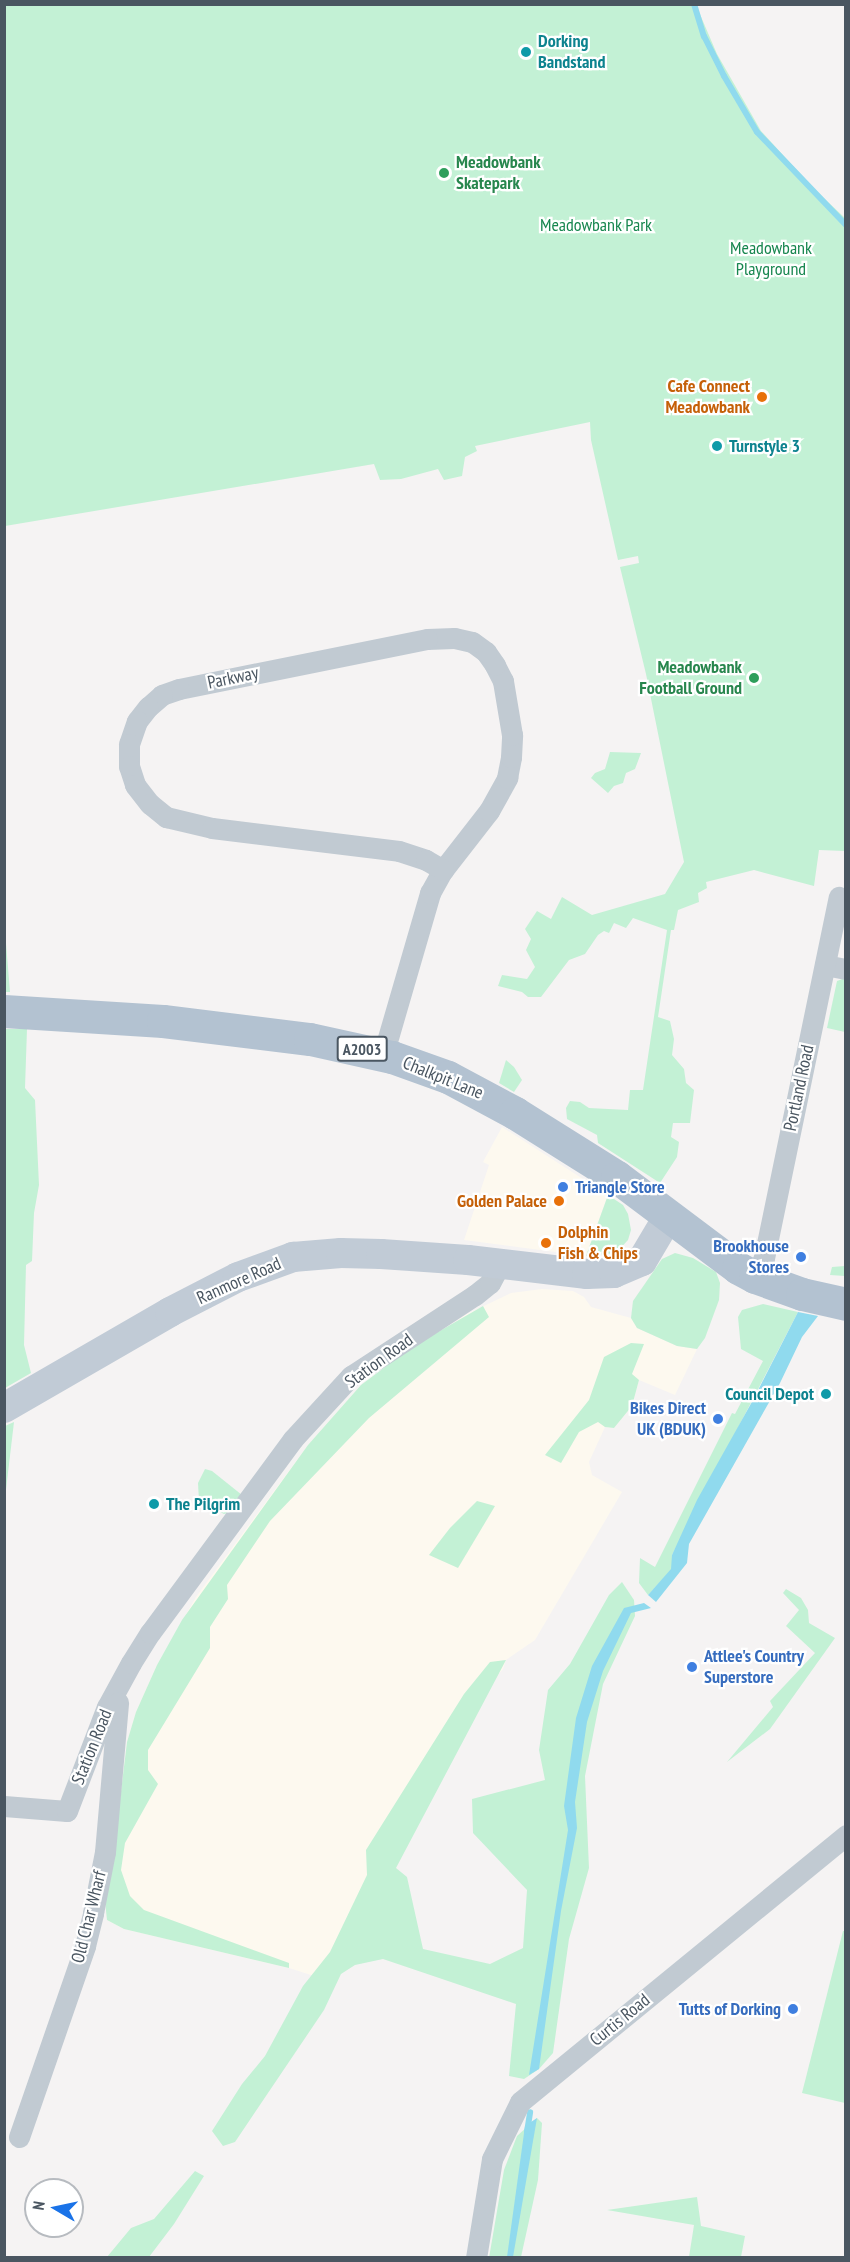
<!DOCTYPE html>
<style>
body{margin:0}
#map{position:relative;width:850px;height:2262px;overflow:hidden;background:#f5f3f3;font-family:"PT Sans Narrow",sans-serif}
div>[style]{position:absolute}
.commercial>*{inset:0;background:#fdf9ef}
.green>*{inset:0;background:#c3f1d5}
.water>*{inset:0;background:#90daee}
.stream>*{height:6px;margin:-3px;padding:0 3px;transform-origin:3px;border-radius:3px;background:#90daee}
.street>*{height:21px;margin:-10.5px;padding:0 10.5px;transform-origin:10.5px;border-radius:10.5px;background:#c1cad2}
.secondary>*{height:30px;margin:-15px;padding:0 15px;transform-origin:15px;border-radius:15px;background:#c1cbd6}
.primary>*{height:33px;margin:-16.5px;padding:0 16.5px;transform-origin:16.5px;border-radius:16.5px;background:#b3c2d1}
.dots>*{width:16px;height:16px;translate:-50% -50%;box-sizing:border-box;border:3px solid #fff;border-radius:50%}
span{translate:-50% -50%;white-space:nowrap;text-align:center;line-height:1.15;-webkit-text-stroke:4.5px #fff;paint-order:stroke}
.shield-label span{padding:2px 4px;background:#fff;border:2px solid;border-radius:4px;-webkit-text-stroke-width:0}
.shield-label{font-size:16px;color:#4a5661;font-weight:700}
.culture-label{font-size:18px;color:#0d838f;font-weight:700}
.left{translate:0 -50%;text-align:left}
.right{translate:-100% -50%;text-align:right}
.leisure-label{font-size:18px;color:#27864d;font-weight:700}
.park-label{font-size:18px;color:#17864f}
.food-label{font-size:18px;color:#c56008;font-weight:700}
.street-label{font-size:18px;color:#4a5661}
.shop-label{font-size:18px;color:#366cbe;font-weight:700}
.frame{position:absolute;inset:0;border:6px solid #4a5661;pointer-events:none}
.north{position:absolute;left:24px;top:2178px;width:60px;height:60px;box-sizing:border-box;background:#fff;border:2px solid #b7bbc0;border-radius:50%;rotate:279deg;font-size:16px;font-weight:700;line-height:24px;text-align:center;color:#4a5661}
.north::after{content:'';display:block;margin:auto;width:21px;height:27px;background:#1a73e8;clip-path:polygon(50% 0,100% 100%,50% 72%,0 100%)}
</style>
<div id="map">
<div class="commercial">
<i style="clip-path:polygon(502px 1127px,608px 1195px,586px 1256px,464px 1240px,489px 1165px,483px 1162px)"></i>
<i style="clip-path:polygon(542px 1289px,573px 1291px,584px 1297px,591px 1307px,631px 1318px,637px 1328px,677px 1346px,697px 1349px,675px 1395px,639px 1380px,632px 1406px,614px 1428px,605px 1427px,589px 1462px,592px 1475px,622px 1492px,535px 1640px,506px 1660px,503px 1669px,493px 1680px,336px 1983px,289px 1968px,124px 1929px,107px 1920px,127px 1742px,136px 1712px,157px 1665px,196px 1597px,308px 1445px,361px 1385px,467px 1314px,511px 1293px)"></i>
</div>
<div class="green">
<i style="clip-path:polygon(4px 5px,696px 5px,717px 54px,761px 131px,812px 187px,845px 218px,845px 851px,819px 850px,814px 886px,754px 870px,706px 882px,707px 888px,698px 893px,699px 902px,678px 910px,674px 930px,671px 930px,658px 1017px,670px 1021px,674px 1039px,672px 1055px,684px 1069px,686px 1083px,694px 1090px,690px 1123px,673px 1123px,671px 1137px,679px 1142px,677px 1157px,660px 1183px,598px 1143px,597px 1135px,567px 1119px,566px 1108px,570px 1101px,580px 1102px,589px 1108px,628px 1110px,630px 1090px,643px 1090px,667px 930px,633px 918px,626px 928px,614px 923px,609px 933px,604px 931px,598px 935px,585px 954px,569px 960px,541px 997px,528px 997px,522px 992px,498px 986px,502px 975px,527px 979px,535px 967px,526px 950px,531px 939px,525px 929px,537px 911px,551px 919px,562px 897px,592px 915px,665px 894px,684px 862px,646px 674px,620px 567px,639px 563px,638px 556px,618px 560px,591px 440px,590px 422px,475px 446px,477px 451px,465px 457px,462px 476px,444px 480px,438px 469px,401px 479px,380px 480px,374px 464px,5px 526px)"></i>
<i style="clip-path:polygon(610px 752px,641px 753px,635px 769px,626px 773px,623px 783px,614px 786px,608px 793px,591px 778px,595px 773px,605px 769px)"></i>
<i style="clip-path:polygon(5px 931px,10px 992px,4px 992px)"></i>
<i style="clip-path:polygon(845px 978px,845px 1032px,827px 1028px,837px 981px)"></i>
<i style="clip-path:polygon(5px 1029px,27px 1029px,25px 1088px,35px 1100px,39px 1185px,34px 1213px,32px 1261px,26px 1265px,24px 1345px,31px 1373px,5px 1388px)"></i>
<i style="clip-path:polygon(506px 1060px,514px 1067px,522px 1080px,514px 1092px,499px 1083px)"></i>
<i style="clip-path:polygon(608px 1195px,623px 1205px,628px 1214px,631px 1230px,628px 1240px,616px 1253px,586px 1256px)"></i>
<i style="clip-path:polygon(675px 1253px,693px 1258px,716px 1272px,720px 1283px,719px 1300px,705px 1338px,697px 1349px,677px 1346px,637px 1328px,631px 1318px,633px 1301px,662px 1259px)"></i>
<i style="clip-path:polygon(845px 1266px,845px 1276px,830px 1275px,832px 1267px)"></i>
<i style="clip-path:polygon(763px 1304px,798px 1312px,672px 1555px,672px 1569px,648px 1595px,639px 1583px,640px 1558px,655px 1567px,732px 1413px,735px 1414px,763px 1361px,741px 1349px,738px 1317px,742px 1310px)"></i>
<i style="clip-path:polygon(483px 1306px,489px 1317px,369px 1418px,270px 1521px,227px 1585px,228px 1599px,210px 1627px,210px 1648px,148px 1750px,148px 1770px,158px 1784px,125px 1843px,121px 1870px,130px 1896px,144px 1910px,289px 1963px,289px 1968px,124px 1929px,107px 1920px,104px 1892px,118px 1816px,127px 1742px,136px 1712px,157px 1665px,182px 1620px,308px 1445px,361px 1385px,412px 1347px)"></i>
<i style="clip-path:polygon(631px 1343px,644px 1344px,632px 1374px,639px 1380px,632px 1406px,614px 1428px,605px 1427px,598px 1422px,579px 1432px,561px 1463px,545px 1455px,589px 1400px,604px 1357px)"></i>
<i style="clip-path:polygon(14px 1422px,5px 1498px,5px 1426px)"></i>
<i style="clip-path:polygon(205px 1469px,212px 1471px,242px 1495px,231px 1512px,224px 1514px,199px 1501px,198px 1483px)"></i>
<i style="clip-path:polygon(477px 1501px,495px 1506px,458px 1568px,429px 1555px,450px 1528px)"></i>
<i style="clip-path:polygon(622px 1582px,634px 1600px,635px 1616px,603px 1684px,585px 1776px,589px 1868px,569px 1939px,553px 2053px,539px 2069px,524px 2079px,509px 2076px,516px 2004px,383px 1959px,355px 1965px,341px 1974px,324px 2010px,235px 2142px,223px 2146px,212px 2131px,242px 2084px,265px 2056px,303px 1986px,330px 1952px,367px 1875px,366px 1850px,464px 1694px,490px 1662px,506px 1660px,396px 1868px,407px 1877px,423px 1949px,490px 1964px,523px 1948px,527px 1890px,473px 1833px,472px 1799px,545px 1780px,539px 1750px,548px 1690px,570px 1664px,609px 1595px)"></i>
<i style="clip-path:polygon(786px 1589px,801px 1598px,808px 1610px,809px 1623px,835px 1638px,770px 1729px,727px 1762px,773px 1707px,770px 1701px,815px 1653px,786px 1626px,799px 1610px,783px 1593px)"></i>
<i style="clip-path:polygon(843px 1931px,846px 1931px,845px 2103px,802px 2093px)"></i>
<i style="clip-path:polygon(537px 2118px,542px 2123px,538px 2180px,521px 2257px,489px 2258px,504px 2170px,517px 2136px)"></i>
<i style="clip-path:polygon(195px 2171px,204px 2176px,174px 2224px,149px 2257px,107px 2257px,131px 2228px,154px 2219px)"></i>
<i style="clip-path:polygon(697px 2197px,701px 2226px,745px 2236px,741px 2257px,689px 2257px,694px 2225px,607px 2210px)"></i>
</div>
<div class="water">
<i style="clip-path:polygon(798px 1312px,818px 1316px,802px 1337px,780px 1383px,689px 1544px,687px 1563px,656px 1602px,648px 1595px,671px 1569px,672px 1555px,697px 1500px,753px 1400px)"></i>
<i style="clip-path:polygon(644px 1603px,651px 1608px,631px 1613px,603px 1671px,587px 1722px,575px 1802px,577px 1828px,561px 1911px,539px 2069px,529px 2075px,568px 1830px,564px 1806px,576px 1718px,592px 1666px,624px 1608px)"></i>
<i style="clip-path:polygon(537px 2118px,513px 2257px,507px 2257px,525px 2126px)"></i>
</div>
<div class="stream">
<i style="left:694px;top:4px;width:34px;rotate:73deg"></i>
<i style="left:704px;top:36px;width:45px;rotate:63.4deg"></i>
<i style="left:724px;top:76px;width:65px;rotate:59.5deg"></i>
<i style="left:757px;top:132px;width:129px;rotate:46.3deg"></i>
<i style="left:527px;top:2132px;width:20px;rotate:-81deg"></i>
</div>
<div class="street">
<i style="left:825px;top:965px;width:21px;rotate:11deg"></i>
<i style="left:383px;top:1055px;width:169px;rotate:-73.8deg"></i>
<i style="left:430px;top:893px;width:26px;rotate:-61deg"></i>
<i style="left:443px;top:870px;width:75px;rotate:-52.1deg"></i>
<i style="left:489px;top:811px;width:38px;rotate:-61deg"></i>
<i style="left:507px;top:778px;width:21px;rotate:-79deg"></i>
<i style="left:511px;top:757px;width:22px;rotate:-87deg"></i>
<i style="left:512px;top:735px;width:55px;rotate:-99.5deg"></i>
<i style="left:503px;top:681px;width:18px;rotate:-117deg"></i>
<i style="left:495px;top:665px;width:16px;rotate:-125deg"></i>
<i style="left:486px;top:652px;width:17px;rotate:-144deg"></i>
<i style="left:472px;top:642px;width:18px;rotate:-167deg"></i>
<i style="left:454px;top:638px;width:27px;rotate:178deg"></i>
<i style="left:427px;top:639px;width:253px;rotate:168.6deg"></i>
<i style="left:179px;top:689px;width:18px;rotate:161deg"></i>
<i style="left:162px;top:695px;width:18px;rotate:139deg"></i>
<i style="left:148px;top:707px;width:18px;rotate:128deg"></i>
<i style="left:137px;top:721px;width:24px;rotate:109deg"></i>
<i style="left:129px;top:744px;width:22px;rotate:90deg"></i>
<i style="left:129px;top:766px;width:20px;rotate:72deg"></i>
<i style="left:135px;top:785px;width:24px;rotate:52deg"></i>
<i style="left:150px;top:804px;width:21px;rotate:39deg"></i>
<i style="left:166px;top:817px;width:47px;rotate:13.4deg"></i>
<i style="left:212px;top:828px;width:188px;rotate:7deg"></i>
<i style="left:399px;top:851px;width:28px;rotate:18deg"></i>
<i style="left:426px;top:860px;width:20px;rotate:30deg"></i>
<i style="left:755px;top:1277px;width:21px;rotate:-65deg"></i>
<i style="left:764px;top:1258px;width:369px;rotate:-78.3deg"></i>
<i style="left:4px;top:1806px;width:63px;rotate:4.5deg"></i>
<i style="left:67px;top:1811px;width:111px;rotate:-69deg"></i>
<i style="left:107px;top:1707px;width:50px;rotate:-61.4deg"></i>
<i style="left:131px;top:1663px;width:36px;rotate:-58deg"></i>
<i style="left:150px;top:1633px;width:241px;rotate:-53.6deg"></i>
<i style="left:293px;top:1439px;width:86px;rotate:-47.4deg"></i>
<i style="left:351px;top:1376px;width:148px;rotate:-33.2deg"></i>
<i style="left:475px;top:1295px;width:19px;rotate:-39deg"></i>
<i style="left:490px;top:1283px;width:21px;rotate:-62deg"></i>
<i style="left:19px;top:2137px;width:202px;rotate:-70.9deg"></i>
<i style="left:85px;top:1946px;width:34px;rotate:-76deg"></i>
<i style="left:93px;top:1913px;width:62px;rotate:-78.9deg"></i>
<i style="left:105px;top:1852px;width:150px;rotate:-85deg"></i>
<i style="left:476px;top:2258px;width:100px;rotate:-80.8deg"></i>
<i style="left:492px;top:2159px;width:64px;rotate:-63.8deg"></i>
<i style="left:520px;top:2102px;width:421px;rotate:-39.3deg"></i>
</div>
<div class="secondary">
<i style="left:4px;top:1408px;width:192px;rotate:-30deg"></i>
<i style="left:170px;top:1312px;width:76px;rotate:-27.2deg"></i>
<i style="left:238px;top:1277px;width:59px;rotate:-20deg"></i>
<i style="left:293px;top:1257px;width:48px;rotate:-4.8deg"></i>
<i style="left:341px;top:1253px;width:40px;rotate:1.4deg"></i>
<i style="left:381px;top:1254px;width:87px;rotate:3.9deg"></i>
<i style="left:468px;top:1260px;width:120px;rotate:6.7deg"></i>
<i style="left:587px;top:1274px;width:27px;rotate:-2deg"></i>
<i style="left:614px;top:1273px;width:30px;rotate:-23deg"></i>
<i style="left:642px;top:1261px;width:51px;rotate:-59.4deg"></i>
</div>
<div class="primary">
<i style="left:4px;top:1011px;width:159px;rotate:3.6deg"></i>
<i style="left:163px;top:1021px;width:148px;rotate:7deg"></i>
<i style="left:310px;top:1039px;width:84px;rotate:12.4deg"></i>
<i style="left:392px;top:1057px;width:59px;rotate:19.7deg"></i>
<i style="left:448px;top:1077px;width:76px;rotate:28.2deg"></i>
<i style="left:515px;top:1113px;width:120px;rotate:32.1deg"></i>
<i style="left:617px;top:1177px;width:151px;rotate:36.9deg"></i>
<i style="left:738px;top:1268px;width:19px;rotate:28deg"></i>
<i style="left:755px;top:1277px;width:50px;rotate:19.9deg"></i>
<i style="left:802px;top:1294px;width:45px;rotate:12.8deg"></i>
</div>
<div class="dots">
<i style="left:526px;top:52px;background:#0f9aa8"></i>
<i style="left:444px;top:173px;background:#2e9e5b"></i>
<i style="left:762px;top:397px;background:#e8710a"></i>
<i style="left:717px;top:446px;background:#0f9aa8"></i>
<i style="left:754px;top:678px;background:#2e9e5b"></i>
<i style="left:563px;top:1187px;background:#3f7fe0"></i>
<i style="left:559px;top:1201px;background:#e8710a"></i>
<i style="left:546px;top:1243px;background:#e8710a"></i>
<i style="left:801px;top:1257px;background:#3f7fe0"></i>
<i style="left:826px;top:1394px;background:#0f9aa8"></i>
<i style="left:718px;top:1419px;background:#3f7fe0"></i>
<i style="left:154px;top:1504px;background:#0f9aa8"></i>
<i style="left:692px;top:1667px;background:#3f7fe0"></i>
<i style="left:793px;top:2009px;background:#3f7fe0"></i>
</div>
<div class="shield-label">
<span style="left:362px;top:1049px">A2003</span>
</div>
<div class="culture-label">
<span class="left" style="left:538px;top:52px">Dorking<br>Bandstand</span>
<span class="left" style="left:729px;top:446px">Turnstyle 3</span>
<span class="right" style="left:814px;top:1394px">Council Depot</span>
<span class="left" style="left:166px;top:1504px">The Pilgrim</span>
</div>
<div class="leisure-label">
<span class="left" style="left:456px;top:173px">Meadowbank<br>Skatepark</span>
<span class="right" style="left:742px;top:678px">Meadowbank<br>Football Ground</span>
</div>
<div class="park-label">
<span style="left:596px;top:225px">Meadowbank Park</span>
<span style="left:771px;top:259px">Meadowbank<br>Playground</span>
</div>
<div class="food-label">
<span class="right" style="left:750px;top:397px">Cafe Connect<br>Meadowbank</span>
<span class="right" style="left:547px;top:1201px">Golden Palace</span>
<span class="left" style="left:558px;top:1243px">Dolphin<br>Fish &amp; Chips</span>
</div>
<div class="street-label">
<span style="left:233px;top:678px;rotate:-12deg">Parkway</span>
<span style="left:443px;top:1078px;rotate:22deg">Chalkpit Lane</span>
<span style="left:799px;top:1088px;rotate:-78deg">Portland Road</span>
<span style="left:239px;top:1281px;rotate:-24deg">Ranmore Road</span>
<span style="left:379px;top:1361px;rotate:-36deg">Station Road</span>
<span style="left:92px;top:1747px;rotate:-68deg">Station Road</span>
<span style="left:89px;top:1917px;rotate:-76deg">Old Char Wharf</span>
<span style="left:620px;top:2020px;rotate:-39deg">Curtis Road</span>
</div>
<div class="shop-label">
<span class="left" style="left:575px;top:1187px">Triangle Store</span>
<span class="right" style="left:789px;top:1257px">Brookhouse<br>Stores</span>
<span class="right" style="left:706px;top:1419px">Bikes Direct<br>UK (BDUK)</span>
<span class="left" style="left:704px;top:1667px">Attlee's Country<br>Superstore</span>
<span class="right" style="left:781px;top:2009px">Tutts of Dorking</span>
</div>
<div class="frame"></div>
<div class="north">N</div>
</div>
